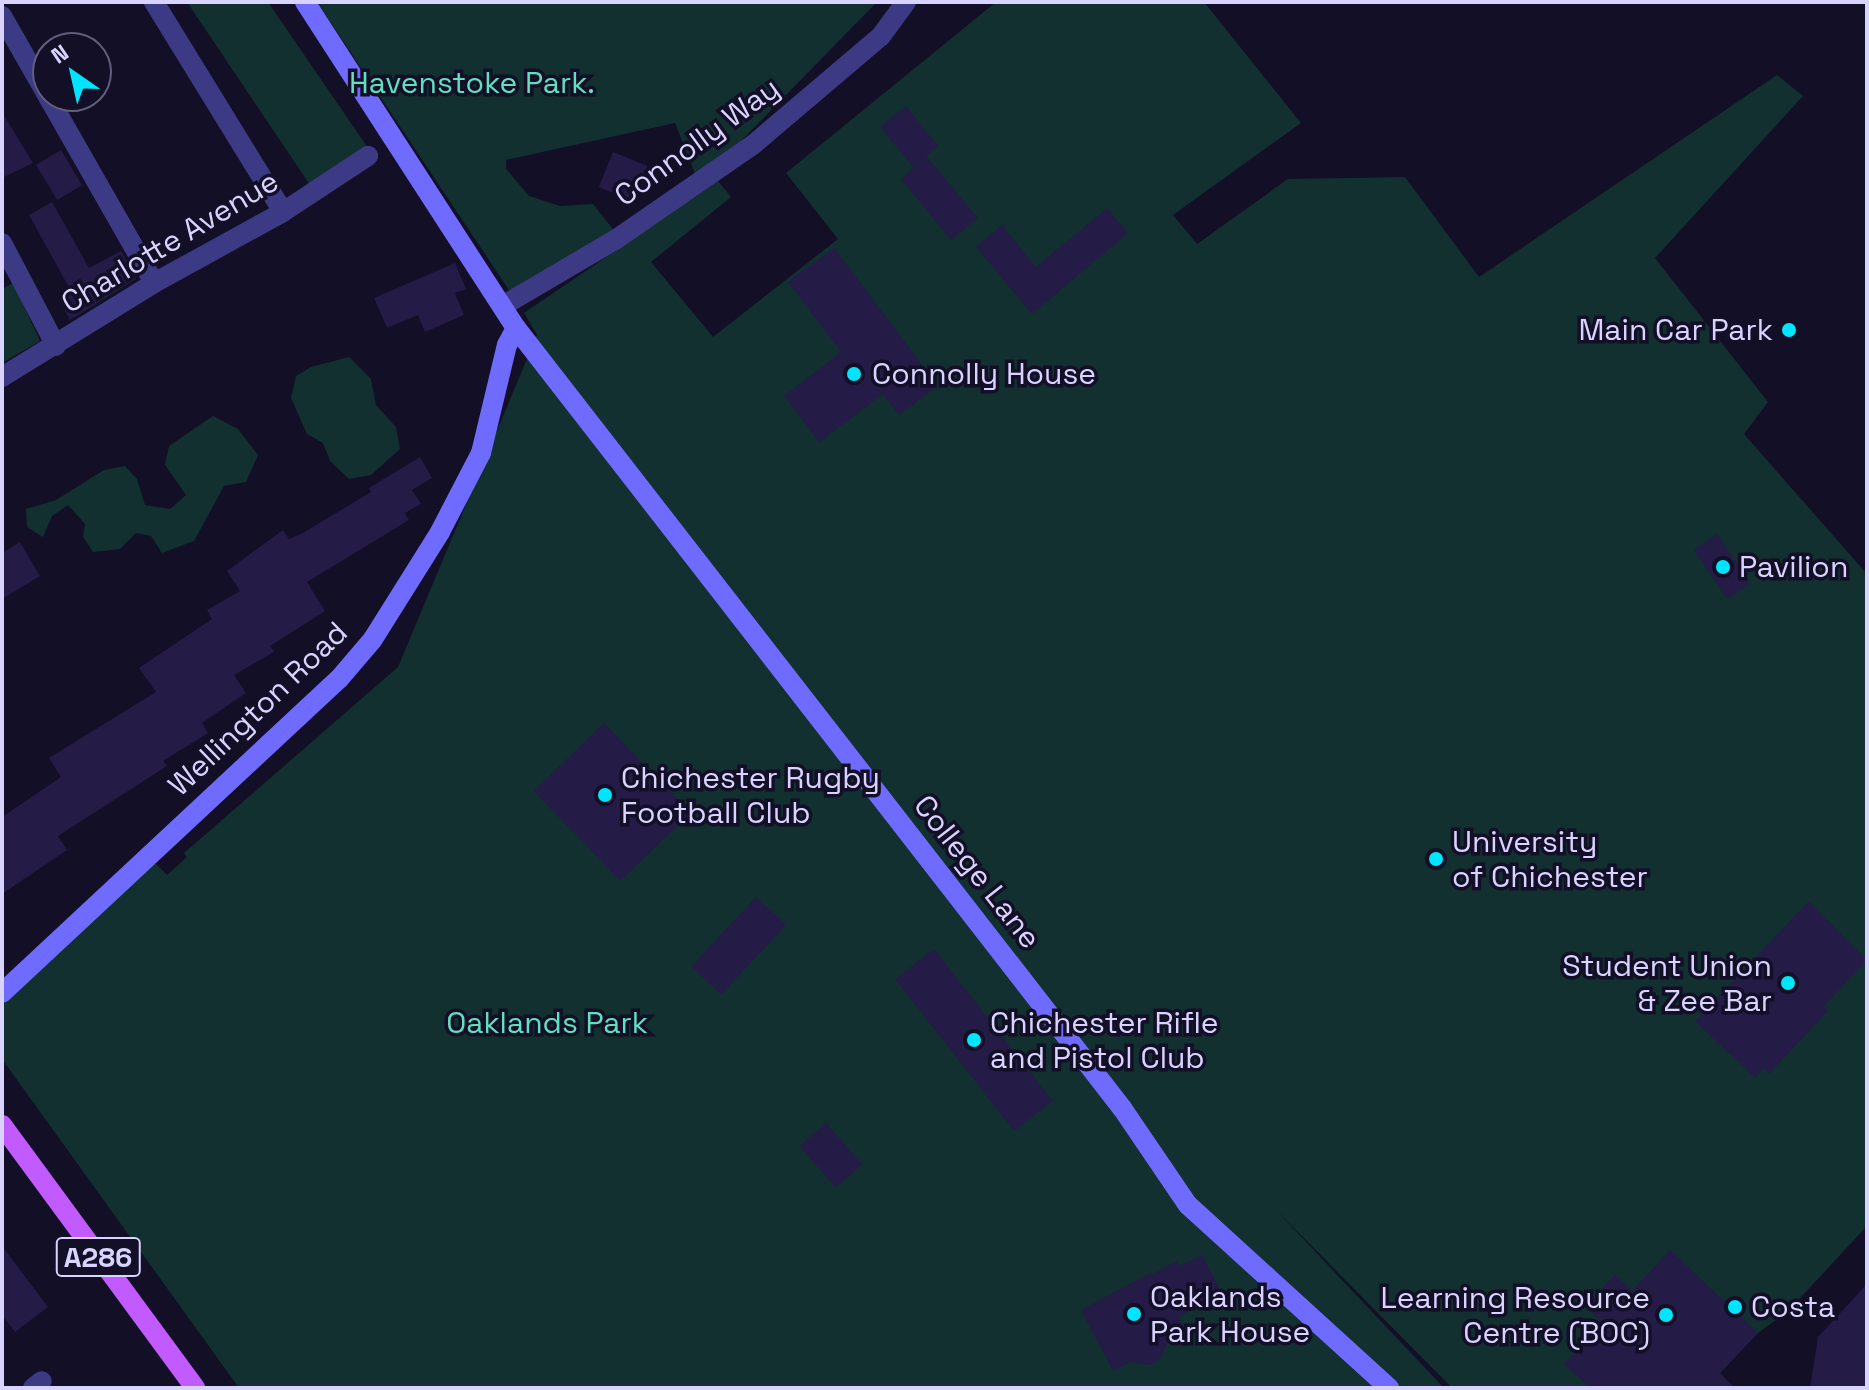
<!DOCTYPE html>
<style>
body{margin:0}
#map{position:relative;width:1869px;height:1390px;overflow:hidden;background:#130f26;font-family:"Space Grotesk",sans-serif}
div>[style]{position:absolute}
.green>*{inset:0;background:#12302f}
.building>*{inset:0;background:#241b47;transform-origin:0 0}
.street>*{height:20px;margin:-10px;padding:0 10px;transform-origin:10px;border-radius:10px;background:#3d3a85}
.secondary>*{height:20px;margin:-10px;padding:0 10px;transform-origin:10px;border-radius:10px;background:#6f6bff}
.primary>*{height:20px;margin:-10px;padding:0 10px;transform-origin:10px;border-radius:10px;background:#c25bff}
.dots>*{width:22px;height:22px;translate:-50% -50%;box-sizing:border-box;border:4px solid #130f26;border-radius:50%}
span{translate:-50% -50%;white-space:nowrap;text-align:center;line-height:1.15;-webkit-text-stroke:7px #130f26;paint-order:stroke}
.shield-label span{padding:2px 6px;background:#130f26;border:2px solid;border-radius:6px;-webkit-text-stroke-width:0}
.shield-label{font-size:28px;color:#d9d4ff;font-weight:700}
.park-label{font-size:30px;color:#5fe0c0}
.street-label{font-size:30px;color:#d9d4ff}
.poi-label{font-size:30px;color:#d9d4ff}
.right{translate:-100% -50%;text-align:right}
.left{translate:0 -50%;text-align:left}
.frame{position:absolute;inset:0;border:4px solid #d9d4ff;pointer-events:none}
.north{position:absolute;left:32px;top:32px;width:80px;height:80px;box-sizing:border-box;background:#130f26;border:2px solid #625e7d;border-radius:50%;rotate:326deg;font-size:22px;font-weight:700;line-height:32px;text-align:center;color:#d9d4ff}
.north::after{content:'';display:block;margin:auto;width:28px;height:36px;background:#00e5ff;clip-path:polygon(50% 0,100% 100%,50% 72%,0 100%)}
</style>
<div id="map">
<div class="green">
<i style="clip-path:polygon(187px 2px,268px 2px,368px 148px,310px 185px)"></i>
<i style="clip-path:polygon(317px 2px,877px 2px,699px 184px,675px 123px,506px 160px,506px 169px,529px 196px,560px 206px,593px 204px,619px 237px,517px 302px)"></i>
<i style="clip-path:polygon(996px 2px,1204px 2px,1301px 123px,1173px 215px,1197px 244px,1288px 179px,1405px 177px,1479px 277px,1777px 75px,1803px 96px,1655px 258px,1768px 402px,1744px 434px,1867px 574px,1867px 1226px,1789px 1310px,1758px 1333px,1720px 1373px,1726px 1379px,1717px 1388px,1452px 1388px,1276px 1210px,1444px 1388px,239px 1388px,2px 1059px,2px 998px,151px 859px,167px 875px,187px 857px,184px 853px,398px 667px,537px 335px,524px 313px,718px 181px,731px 197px,651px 262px,713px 337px,838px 239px,786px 173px)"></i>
<i style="clip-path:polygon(13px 283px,40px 341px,2px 363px,2px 289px)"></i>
<i style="clip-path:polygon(349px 357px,371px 379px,376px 405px,396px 427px,400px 449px,371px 475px,349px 479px,330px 461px,323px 443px,307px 434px,291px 398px,296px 376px,311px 367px)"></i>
<i style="clip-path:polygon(213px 416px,238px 429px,258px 455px,246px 482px,224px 486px,194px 541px,162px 553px,151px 536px,136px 533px,120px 549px,93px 552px,83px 537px,85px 524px,68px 505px,52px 516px,43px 537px,27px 527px,26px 509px,56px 500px,104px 470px,125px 466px,137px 479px,145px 505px,170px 509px,186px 495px,165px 465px,169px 446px)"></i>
</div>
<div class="building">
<i style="clip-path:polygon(906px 106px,938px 146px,926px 156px,978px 218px,951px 240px,901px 179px,925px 157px,913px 167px,880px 127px)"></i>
<i style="clip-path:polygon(2px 112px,33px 163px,2px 178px)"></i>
<i style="left:61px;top:150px;width:41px;height:29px;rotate:59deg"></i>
<i style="left:613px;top:152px;width:37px;height:38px;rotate:22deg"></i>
<i style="clip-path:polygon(52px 202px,89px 268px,121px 251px,136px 279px,70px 320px,59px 300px,72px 293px,29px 215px)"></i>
<i style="clip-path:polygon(1107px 208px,1128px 233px,1032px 314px,976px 247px,1002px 225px,1036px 267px)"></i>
<i style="clip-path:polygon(834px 248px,938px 386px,899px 415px,883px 394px,819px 442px,784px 396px,841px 352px,788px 282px)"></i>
<i style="clip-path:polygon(455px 263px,466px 289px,455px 293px,464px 315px,425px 332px,418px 315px,387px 328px,374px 298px)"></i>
<i style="clip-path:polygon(420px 457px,432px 478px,412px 490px,421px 504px,405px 513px,409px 520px,307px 582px,325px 611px,270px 646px,274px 652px,234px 675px,246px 693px,202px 723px,208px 733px,163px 761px,167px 766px,58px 836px,67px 850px,2px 894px,2px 817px,61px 777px,49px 758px,156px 692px,139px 668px,212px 619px,207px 610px,240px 591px,227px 571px,283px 530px,289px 539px,303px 533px,371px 492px,369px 488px)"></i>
<i style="left:1717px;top:534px;width:60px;height:28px;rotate:56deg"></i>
<i style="clip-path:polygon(20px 542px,40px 576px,2px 599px,2px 553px)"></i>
<i style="left:604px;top:723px;width:125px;height:98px;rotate:46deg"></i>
<i style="left:756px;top:897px;width:41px;height:95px;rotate:43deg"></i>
<i style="clip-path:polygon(1809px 901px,1867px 960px,1823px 1007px,1828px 1011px,1769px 1074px,1764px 1068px,1755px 1078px,1695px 1021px)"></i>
<i style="left:934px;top:949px;width:193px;height:49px;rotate:52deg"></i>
<i style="left:826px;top:1123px;width:55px;height:35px;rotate:49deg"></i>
<i style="clip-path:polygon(2px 1246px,48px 1307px,15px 1332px,2px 1315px)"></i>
<i style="clip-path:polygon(1670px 1250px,1758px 1333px,1719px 1373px,1735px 1388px,1590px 1388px,1564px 1364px,1602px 1322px,1585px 1307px,1615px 1275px,1632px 1291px)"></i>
<i style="clip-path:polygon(1202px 1255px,1222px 1294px,1178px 1317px,1186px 1332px,1168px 1341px,1160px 1359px,1150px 1365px,1130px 1362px,1113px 1371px,1081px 1310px,1150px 1273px,1151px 1275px,1177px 1261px,1180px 1266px)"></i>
<i style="clip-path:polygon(1867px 1284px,1867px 1388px,1810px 1388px,1818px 1337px)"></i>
</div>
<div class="street">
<i style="left:154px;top:2px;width:246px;rotate:58.4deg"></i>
<i style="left:2px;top:16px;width:307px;rotate:60.3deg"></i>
<i style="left:2px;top:243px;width:116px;rotate:62.3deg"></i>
<i style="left:504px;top:305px;width:129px;rotate:-30.4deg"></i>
<i style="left:615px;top:240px;width:169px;rotate:-34.6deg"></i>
<i style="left:754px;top:144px;width:167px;rotate:-40.4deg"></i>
<i style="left:881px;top:36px;width:42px;rotate:-53.7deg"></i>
<i style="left:2px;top:377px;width:179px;rotate:-31.7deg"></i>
<i style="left:154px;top:283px;width:147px;rotate:-28.8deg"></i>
<i style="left:283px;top:212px;width:102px;rotate:-33.4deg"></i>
<i style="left:33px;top:1388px;width:11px;rotate:-38deg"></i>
</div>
<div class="secondary">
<i style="left:305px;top:2px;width:388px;rotate:57.1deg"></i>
<i style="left:516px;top:328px;width:988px;rotate:52.16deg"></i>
<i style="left:1122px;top:1108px;width:117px;rotate:55.8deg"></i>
<i style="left:1188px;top:1205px;width:272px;rotate:42.3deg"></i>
<i style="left:2px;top:993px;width:461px;rotate:-43deg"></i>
<i style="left:339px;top:679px;width:52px;rotate:-49.6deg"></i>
<i style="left:373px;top:639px;width:126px;rotate:-57.9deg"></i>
<i style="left:440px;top:532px;width:89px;rotate:-62.6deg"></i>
<i style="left:481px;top:453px;width:111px;rotate:-76.5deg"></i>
<i style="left:507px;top:345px;width:19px;rotate:-62deg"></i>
</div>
<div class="primary">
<i style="left:2px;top:1125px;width:326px;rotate:53.7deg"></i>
</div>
<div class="dots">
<i style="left:1789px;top:330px;background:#00e5ff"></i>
<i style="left:854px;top:374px;background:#00e5ff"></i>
<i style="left:1723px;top:567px;background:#00e5ff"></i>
<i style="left:605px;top:795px;background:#00e5ff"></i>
<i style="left:1436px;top:859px;background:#00e5ff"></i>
<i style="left:1788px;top:983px;background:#00e5ff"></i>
<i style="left:974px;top:1040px;background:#00e5ff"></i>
<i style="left:1735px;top:1307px;background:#00e5ff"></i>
<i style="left:1134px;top:1314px;background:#00e5ff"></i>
<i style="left:1666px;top:1315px;background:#00e5ff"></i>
</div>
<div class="shield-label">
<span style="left:98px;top:1257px">A286</span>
</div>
<div class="park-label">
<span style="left:472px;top:83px">Havenstoke Park.</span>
<span style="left:547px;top:1023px">Oaklands Park</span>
</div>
<div class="street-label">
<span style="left:697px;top:142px;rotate:-36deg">Connolly Way</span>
<span style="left:170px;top:242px;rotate:-31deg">Charlotte Avenue</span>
<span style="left:258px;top:709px;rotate:-44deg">Wellington Road</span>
<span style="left:977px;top:872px;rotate:52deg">College Lane</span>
</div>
<div class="poi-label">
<span class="right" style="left:1773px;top:330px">Main Car Park</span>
<span class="left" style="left:872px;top:374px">Connolly House</span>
<span class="left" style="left:1739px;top:567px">Pavilion</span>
<span class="left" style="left:621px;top:795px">Chichester Rugby<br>Football Club</span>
<span class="left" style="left:1452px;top:859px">University<br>of Chichester</span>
<span class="right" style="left:1772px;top:983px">Student Union<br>&amp; Zee Bar</span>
<span class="left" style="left:990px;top:1040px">Chichester Rifle<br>and Pistol Club</span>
<span class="left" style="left:1150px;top:1314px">Oaklands<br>Park House</span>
<span class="right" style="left:1650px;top:1315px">Learning Resource<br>Centre (BOC)</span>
<span class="left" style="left:1751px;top:1307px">Costa</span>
</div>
<div class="frame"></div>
<div class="north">N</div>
</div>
